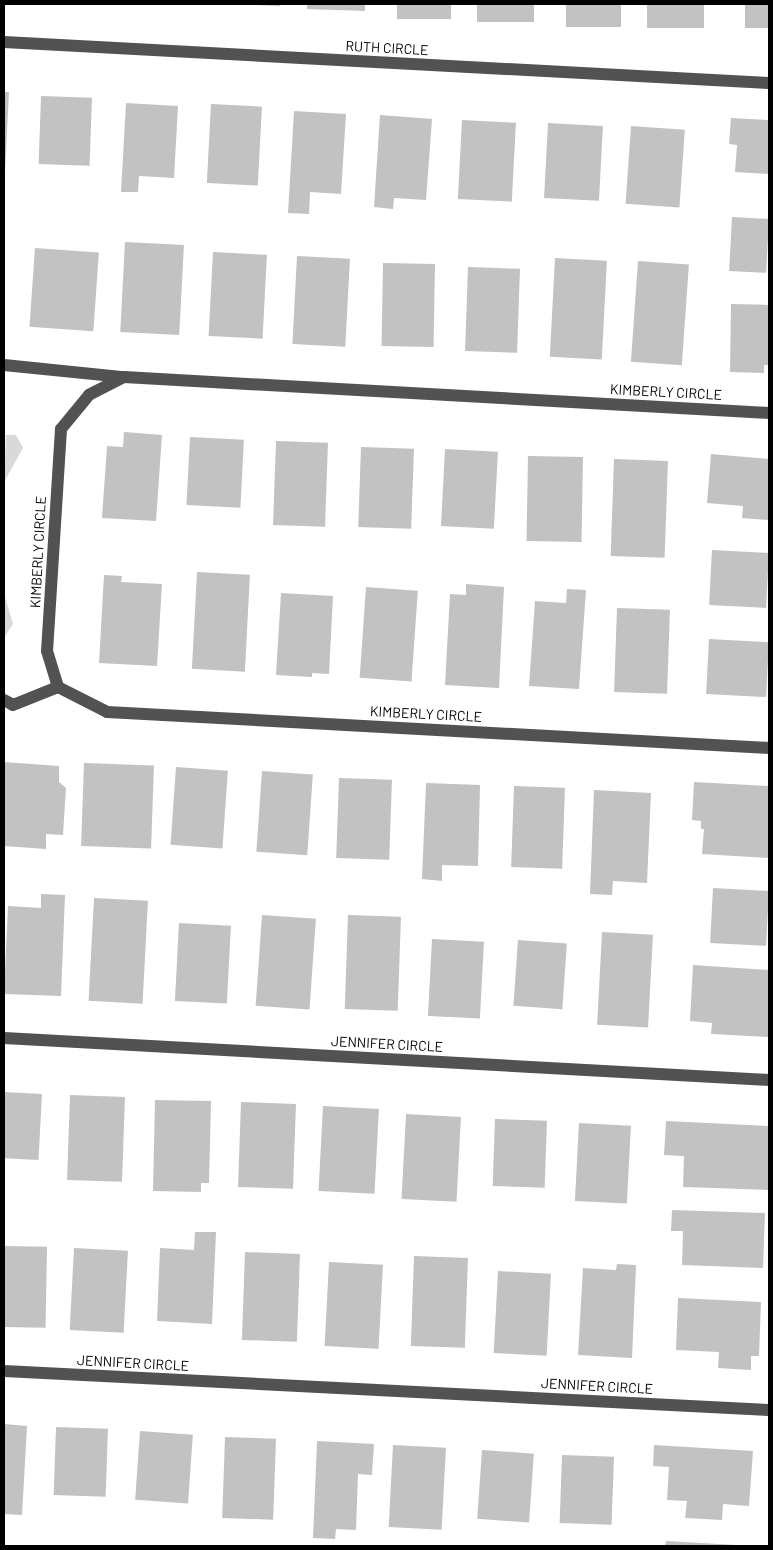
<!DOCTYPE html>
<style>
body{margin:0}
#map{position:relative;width:773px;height:1550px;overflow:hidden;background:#fff;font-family:Barlow,sans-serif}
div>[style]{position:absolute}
.green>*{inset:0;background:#d9d9d9}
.building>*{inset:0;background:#c2c2c2;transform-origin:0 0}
.minor>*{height:12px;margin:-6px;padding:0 6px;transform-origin:6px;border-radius:6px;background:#525252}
span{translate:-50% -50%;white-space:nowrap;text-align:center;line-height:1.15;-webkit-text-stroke:5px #fff;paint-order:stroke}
.street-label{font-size:14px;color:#000}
.frame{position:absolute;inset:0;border:5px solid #000;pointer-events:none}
</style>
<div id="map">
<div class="green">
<i style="clip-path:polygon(6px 435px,16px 435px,23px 448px,4px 482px)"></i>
<i style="clip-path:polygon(4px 594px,13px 624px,4px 638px)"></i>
</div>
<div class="building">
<i style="clip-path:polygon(256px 4px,280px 4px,280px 6px,256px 5px)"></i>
<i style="clip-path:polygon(307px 4px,365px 4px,365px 11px,307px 9px)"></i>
<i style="left:397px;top:4px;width:54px;height:15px"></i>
<i style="left:477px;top:4px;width:57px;height:18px"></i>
<i style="left:566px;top:4px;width:55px;height:23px"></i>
<i style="left:647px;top:4px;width:57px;height:24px"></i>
<i style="left:745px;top:4px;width:24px;height:24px"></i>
<i style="clip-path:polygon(4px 92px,9px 92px,5px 171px,4px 171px)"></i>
<i style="left:41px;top:96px;width:51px;height:68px;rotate:2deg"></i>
<i style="clip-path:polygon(126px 103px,178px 106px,174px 178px,139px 176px,138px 192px,121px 192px)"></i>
<i style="left:211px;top:104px;width:51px;height:79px;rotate:3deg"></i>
<i style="clip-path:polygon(294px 111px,346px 114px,341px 194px,310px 192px,309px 214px,288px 213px)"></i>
<i style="clip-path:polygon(380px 115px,432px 119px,426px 200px,394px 198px,393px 209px,374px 207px)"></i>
<i style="clip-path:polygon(731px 118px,769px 120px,769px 174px,735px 172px,737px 145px,729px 144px)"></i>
<i style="left:462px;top:120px;width:54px;height:79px;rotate:3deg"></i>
<i style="left:548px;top:123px;width:55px;height:75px;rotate:3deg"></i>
<i style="left:631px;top:126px;width:54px;height:78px;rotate:4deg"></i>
<i style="left:732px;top:217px;width:37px;height:54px;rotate:3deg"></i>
<i style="left:125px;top:242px;width:59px;height:90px;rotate:3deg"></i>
<i style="left:35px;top:248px;width:64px;height:79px;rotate:4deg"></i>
<i style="left:213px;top:252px;width:54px;height:84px;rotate:3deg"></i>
<i style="left:297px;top:256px;width:53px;height:88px;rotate:3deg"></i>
<i style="left:555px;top:258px;width:52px;height:99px;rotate:3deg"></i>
<i style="left:638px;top:261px;width:51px;height:101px;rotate:4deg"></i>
<i style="left:383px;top:263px;width:52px;height:83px;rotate:1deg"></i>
<i style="left:468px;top:267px;width:52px;height:84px;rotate:2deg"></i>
<i style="clip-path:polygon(731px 304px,769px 305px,769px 365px,764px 365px,764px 373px,730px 372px)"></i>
<i style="clip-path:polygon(124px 432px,162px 435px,156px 521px,102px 518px,107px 446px,123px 447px)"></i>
<i style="left:190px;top:437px;width:54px;height:68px;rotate:3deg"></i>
<i style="left:276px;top:441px;width:52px;height:84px;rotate:2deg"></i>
<i style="left:361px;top:447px;width:53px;height:80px;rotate:2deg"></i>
<i style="left:445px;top:449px;width:53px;height:77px;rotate:3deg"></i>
<i style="clip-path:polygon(711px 454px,769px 459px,769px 520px,742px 518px,743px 506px,707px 503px)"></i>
<i style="left:528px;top:456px;width:55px;height:85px;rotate:1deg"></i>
<i style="left:614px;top:459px;width:54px;height:97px;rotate:2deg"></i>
<i style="left:712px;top:550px;width:57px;height:55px;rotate:3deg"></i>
<i style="left:197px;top:572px;width:53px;height:97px;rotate:3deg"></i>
<i style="clip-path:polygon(104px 575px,122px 576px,121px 582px,162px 584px,157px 666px,99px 663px)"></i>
<i style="clip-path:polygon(466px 584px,504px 587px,499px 688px,445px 685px,450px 594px,466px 595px)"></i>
<i style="left:366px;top:587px;width:52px;height:91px;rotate:4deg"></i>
<i style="clip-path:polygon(567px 589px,586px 590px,579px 689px,529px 686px,535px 601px,566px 603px)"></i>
<i style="clip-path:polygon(281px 593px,333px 596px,329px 674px,312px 673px,312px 677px,276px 675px)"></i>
<i style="left:617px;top:608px;width:53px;height:84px;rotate:2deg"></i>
<i style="left:709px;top:639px;width:60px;height:55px;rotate:3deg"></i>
<i style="clip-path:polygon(4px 762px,59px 766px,59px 782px,66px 788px,63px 835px,46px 834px,46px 849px,4px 846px)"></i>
<i style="left:84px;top:763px;width:70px;height:83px;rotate:2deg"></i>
<i style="left:176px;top:767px;width:52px;height:78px;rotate:4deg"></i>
<i style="left:262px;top:771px;width:51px;height:81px;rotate:4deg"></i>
<i style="left:339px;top:778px;width:53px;height:80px;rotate:2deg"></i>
<i style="clip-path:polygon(694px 782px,769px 786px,769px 858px,702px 854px,704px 829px,701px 829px,701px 821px,692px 820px)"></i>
<i style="clip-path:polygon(426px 783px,480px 785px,478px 866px,442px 865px,442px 881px,422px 879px)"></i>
<i style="left:514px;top:786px;width:51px;height:81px;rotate:2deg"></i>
<i style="clip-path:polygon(594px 790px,651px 793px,647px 883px,613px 881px,612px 895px,590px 894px)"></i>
<i style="left:713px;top:888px;width:56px;height:55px;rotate:3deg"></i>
<i style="clip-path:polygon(41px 894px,65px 895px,61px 996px,4px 994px,8px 906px,41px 908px)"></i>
<i style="left:94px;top:898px;width:54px;height:103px;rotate:3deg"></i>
<i style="left:262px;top:915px;width:54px;height:91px;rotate:4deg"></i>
<i style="left:348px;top:915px;width:53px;height:94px;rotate:2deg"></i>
<i style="left:179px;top:923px;width:52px;height:78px;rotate:3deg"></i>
<i style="left:602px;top:932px;width:51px;height:93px;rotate:3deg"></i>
<i style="left:432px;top:939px;width:52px;height:77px;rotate:3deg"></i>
<i style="left:518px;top:940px;width:49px;height:66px;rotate:4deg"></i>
<i style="clip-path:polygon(693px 965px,769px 970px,769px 1037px,711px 1034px,712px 1023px,690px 1021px)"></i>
<i style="left:4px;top:1092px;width:38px;height:66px;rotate:3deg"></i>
<i style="left:70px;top:1095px;width:55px;height:85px;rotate:2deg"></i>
<i style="clip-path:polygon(155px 1100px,211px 1101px,209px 1183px,201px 1183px,201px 1192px,153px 1191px)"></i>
<i style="left:241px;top:1102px;width:55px;height:85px;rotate:2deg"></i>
<i style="left:323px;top:1106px;width:56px;height:85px;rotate:3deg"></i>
<i style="left:406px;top:1114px;width:55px;height:85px;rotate:3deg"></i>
<i style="left:495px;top:1119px;width:52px;height:67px;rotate:2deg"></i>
<i style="clip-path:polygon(666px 1121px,769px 1126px,768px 1190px,683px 1187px,684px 1156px,664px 1155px)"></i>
<i style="left:579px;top:1123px;width:52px;height:78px;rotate:3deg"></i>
<i style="clip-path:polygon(672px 1210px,765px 1213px,763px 1268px,682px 1265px,683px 1231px,671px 1231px)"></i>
<i style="clip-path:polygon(195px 1232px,216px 1232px,212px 1324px,157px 1321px,160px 1248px,194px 1250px)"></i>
<i style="left:4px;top:1246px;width:43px;height:81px;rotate:1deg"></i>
<i style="left:74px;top:1248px;width:54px;height:82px;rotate:3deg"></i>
<i style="left:245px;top:1252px;width:55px;height:88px;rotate:2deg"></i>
<i style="left:414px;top:1256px;width:54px;height:90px;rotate:2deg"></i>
<i style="left:329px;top:1262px;width:54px;height:84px;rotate:3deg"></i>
<i style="clip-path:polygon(617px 1264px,636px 1265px,632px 1358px,578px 1355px,583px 1268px,616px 1270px)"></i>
<i style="left:498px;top:1271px;width:53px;height:82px;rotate:3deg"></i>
<i style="clip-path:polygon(678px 1298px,761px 1302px,759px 1356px,751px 1356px,751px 1370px,718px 1368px,719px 1352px,676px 1350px)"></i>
<i style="clip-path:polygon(4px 1424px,27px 1426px,22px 1515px,4px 1514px)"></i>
<i style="left:56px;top:1427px;width:52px;height:68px;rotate:2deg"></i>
<i style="left:140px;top:1431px;width:53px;height:69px;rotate:4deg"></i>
<i style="left:225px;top:1437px;width:51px;height:81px;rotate:2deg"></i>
<i style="clip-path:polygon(317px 1441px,374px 1444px,372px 1475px,358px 1474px,356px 1530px,336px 1529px,335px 1539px,313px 1538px)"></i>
<i style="left:393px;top:1445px;width:53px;height:82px;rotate:3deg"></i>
<i style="clip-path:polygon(654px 1445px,753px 1451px,749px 1506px,723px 1504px,722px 1520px,685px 1518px,687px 1501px,667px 1500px,669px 1467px,653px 1466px)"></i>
<i style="left:482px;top:1450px;width:52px;height:69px;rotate:4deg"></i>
<i style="left:562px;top:1455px;width:52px;height:68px;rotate:2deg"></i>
<i style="clip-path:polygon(666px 1541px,737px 1545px,737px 1546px,665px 1546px)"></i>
</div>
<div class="minor">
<i style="left:4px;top:42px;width:766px;rotate:3.07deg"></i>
<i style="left:4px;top:365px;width:120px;rotate:5.8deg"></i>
<i style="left:769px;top:413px;width:646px;rotate:-176.81deg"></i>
<i style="left:124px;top:377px;width:39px;rotate:153deg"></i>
<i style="left:89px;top:395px;width:44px;rotate:129.5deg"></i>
<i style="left:61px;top:429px;width:222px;rotate:93.6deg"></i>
<i style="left:47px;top:651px;width:38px;rotate:73deg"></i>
<i style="left:58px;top:687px;width:55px;rotate:27deg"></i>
<i style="left:107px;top:712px;width:663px;rotate:3.11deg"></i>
<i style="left:4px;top:700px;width:10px;rotate:29deg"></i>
<i style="left:13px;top:705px;width:48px;rotate:-21.8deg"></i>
<i style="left:4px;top:1038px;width:766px;rotate:3.14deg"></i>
<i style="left:4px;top:1371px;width:766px;rotate:2.92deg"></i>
</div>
<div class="street-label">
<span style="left:387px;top:48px;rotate:3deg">RUTH CIRCLE</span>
<span style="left:666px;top:392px;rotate:3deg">KIMBERLY CIRCLE</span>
<span style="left:38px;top:552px;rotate:-87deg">KIMBERLY CIRCLE</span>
<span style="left:426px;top:714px;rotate:3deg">KIMBERLY CIRCLE</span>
<span style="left:387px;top:1044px;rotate:3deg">JENNIFER CIRCLE</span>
<span style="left:133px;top:1363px;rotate:3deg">JENNIFER CIRCLE</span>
<span style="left:597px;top:1386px;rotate:3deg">JENNIFER CIRCLE</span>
</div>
<div class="frame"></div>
</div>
